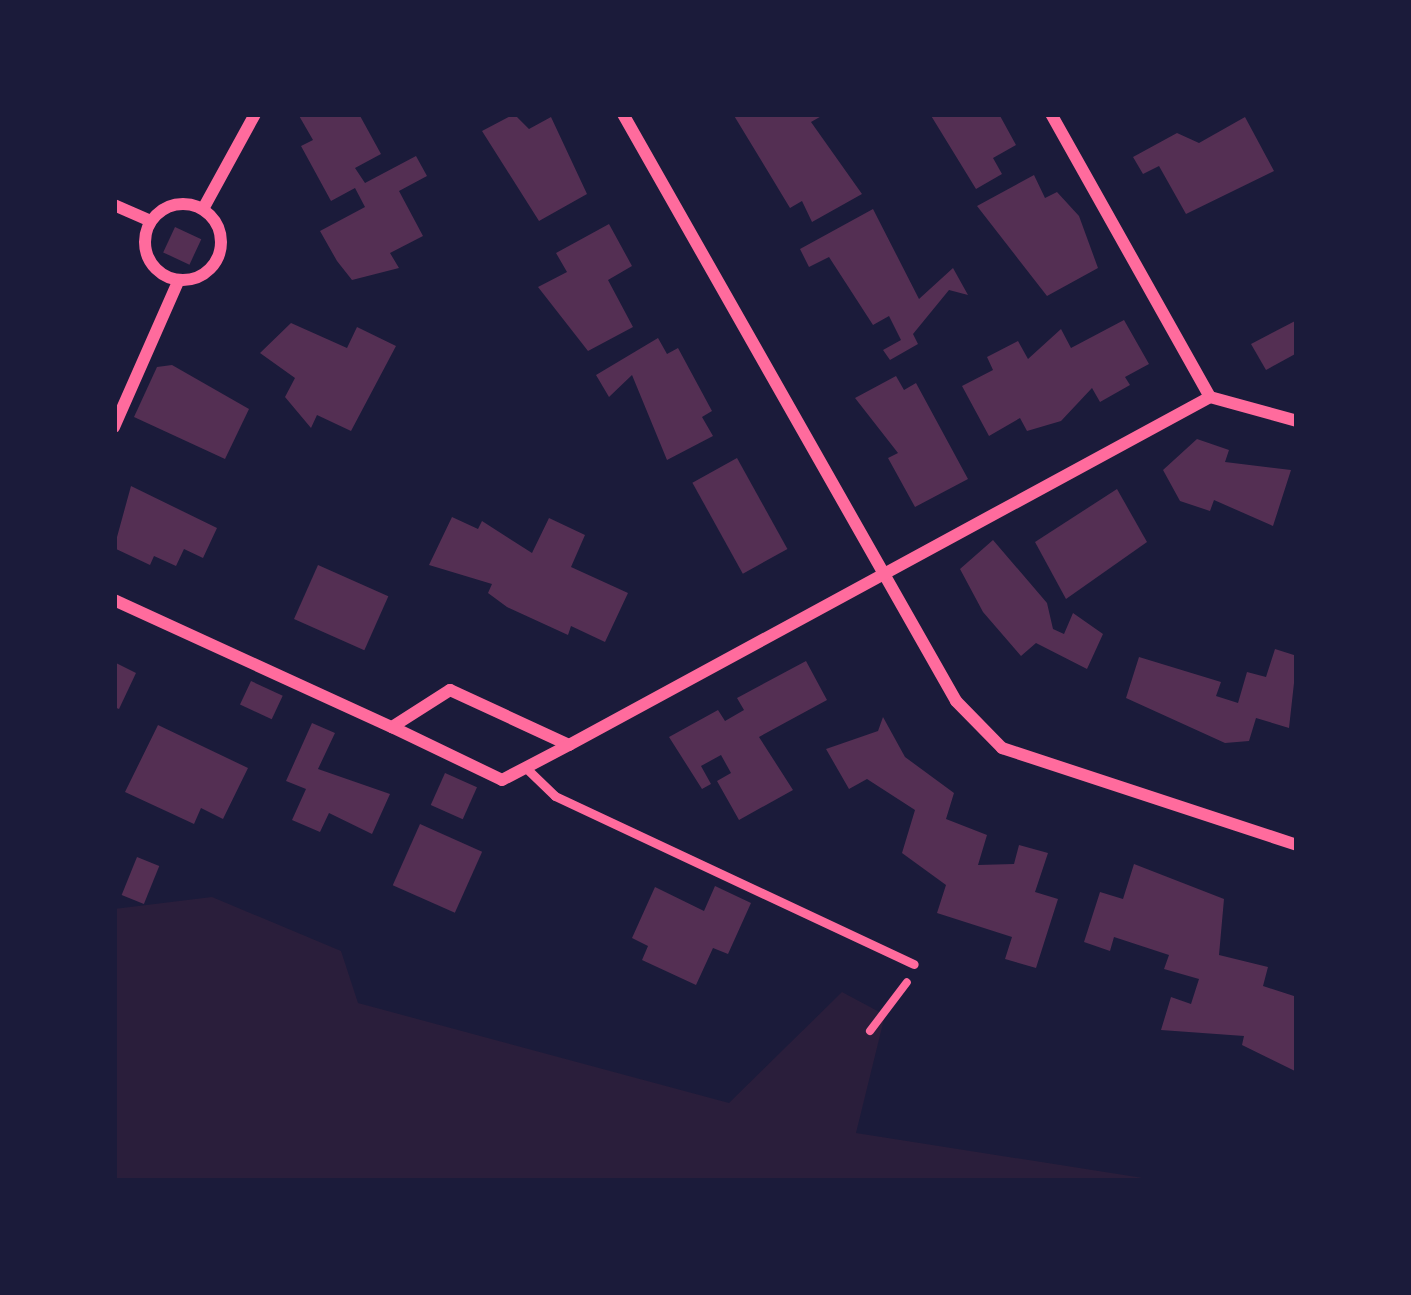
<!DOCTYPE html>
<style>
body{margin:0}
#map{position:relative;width:1411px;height:1295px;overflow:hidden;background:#1b1b3a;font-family:"Sofia Sans Condensed",sans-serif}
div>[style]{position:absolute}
.green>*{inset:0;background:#2a1e3b}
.building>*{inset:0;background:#542f53;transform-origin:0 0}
.path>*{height:8px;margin:-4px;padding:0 4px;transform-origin:4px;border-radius:4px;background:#ff6b9d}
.service>*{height:9px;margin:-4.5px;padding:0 4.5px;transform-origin:4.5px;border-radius:4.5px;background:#ff6b9d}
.minor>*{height:12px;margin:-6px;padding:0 6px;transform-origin:6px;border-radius:6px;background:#ff6b9d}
.minor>.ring{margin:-6px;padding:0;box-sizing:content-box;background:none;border:12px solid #ff6b9d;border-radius:50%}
span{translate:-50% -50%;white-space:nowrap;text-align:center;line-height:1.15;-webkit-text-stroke:9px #1b1b3a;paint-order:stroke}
.frame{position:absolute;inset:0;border:117px solid #1b1b3a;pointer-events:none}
</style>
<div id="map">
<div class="green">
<i style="clip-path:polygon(212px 897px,341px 951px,358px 1003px,729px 1103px,842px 992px,885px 1015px,856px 1133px,1162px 1181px,114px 1181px,114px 909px)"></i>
</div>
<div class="building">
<i style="clip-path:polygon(298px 114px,359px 114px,381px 154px,355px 168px,365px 183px,416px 156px,427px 176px,399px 191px,423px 236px,390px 253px,399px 268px,352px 280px,337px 261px,320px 231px,365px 207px,355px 188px,331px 201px,301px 146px,313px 140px)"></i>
<i style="clip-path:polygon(514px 114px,529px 129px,551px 117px,587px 194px,539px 221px,482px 131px)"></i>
<i style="clip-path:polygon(733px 114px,825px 114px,811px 122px,862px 194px,812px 222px,802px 201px,790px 208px)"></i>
<i style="clip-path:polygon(930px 114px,999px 114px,1016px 145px,993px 158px,1002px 174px,976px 189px)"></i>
<i style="clip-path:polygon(1245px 117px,1274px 171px,1186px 214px,1159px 166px,1143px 174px,1133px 157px,1177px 133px,1199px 143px)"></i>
<i style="clip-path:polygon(1034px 175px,1045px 198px,1057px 192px,1079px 216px,1098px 268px,1047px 296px,977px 206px)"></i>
<i style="clip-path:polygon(873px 209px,919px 299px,953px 268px,968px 295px,949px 290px,913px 334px,918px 344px,890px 360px,883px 350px,901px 340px,889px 316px,873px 325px,829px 257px,809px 267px,800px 249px)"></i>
<i style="clip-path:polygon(609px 224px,632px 266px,608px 280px,633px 327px,588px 351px,538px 287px,567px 272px,556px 253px)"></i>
<i style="left:175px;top:227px;width:29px;height:28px;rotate:25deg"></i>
<i style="clip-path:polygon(1124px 320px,1149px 364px,1125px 377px,1130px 385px,1100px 402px,1092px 388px,1061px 421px,1027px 431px,1020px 418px,989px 436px,962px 386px,993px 370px,987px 357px,1018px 341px,1028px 359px,1061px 329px,1071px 348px)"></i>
<i style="clip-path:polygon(1297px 320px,1297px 353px,1266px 370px,1251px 344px)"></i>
<i style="clip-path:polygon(291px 323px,347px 348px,357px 327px,396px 346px,351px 431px,317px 415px,311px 428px,285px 397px,295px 378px,260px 353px)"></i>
<i style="clip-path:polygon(658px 338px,667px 354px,678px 348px,712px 411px,702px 417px,713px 436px,667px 460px,632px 375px,609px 397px,596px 375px)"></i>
<i style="clip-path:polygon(172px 365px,249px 409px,225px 459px,134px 417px,157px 367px)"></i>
<i style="clip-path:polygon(896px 376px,904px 390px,916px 383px,968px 479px,915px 507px,888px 458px,898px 453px,855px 398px)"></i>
<i style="clip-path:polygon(1197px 439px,1229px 450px,1225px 462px,1291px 470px,1273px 526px,1214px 500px,1210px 511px,1180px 501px,1163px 470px)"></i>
<i style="left:737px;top:458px;width:104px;height:51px;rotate:61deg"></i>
<i style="clip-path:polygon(131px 486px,217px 528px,203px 558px,184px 549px,176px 566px,154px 556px,150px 565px,114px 548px)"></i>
<i style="clip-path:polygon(1117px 489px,1147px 542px,1066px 599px,1035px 542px)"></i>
<i style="clip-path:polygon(452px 517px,478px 529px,482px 521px,532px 553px,549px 518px,585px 535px,571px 567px,628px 593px,605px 642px,571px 626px,568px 635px,507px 607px,488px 593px,492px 584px,429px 565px)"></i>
<i style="clip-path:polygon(993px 540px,1047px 603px,1053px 629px,1064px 634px,1073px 613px,1103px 634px,1087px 669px,1036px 643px,1021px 656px,983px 612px,960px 569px)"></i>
<i style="left:318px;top:565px;width:77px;height:59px;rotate:24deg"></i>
<i style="clip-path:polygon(1275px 649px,1297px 656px,1289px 728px,1256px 718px,1249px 741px,1225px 743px,1126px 698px,1139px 657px,1221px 682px,1216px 696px,1238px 703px,1247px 672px,1266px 677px)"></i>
<i style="clip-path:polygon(806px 661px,827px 700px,759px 737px,793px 790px,739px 820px,717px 781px,731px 773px,721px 755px,701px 766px,711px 784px,702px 789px,669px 737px,718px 710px,725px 721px,744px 710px,737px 698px)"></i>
<i style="clip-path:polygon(116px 663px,136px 673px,119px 709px,114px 707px)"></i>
<i style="left:251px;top:681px;width:35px;height:26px;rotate:25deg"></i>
<i style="clip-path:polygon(883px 717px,905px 757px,954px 793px,946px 819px,987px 835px,978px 865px,1014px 864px,1019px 845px,1048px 853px,1035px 892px,1058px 899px,1036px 968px,1005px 959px,1012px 937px,937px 913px,946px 885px,902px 853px,915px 810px,867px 779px,849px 789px,826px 749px,878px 731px)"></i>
<i style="clip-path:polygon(312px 723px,335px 733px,318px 769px,390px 794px,372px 834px,329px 813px,320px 832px,292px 820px,306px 789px,286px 781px)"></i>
<i style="clip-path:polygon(158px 725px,248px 768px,223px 819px,201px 808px,194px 824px,125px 792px)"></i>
<i style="left:445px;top:773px;width:35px;height:35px;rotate:24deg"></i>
<i style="left:420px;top:824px;width:68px;height:67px;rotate:24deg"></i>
<i style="left:137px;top:857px;width:24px;height:41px;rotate:22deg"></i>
<i style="clip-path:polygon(1134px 864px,1224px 899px,1219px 955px,1268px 967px,1263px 986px,1297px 997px,1297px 1072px,1242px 1045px,1244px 1036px,1161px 1030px,1171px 997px,1191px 1004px,1199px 979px,1164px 969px,1169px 955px,1114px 937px,1110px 951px,1084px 942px,1100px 892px,1123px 899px)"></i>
<i style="clip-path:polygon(715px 886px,751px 903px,728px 954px,713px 948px,696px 985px,642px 960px,648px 946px,632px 938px,655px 887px,704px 911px)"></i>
</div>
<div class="path">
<i style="left:870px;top:1031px;width:61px;rotate:-52.9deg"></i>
</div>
<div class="service">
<i style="left:526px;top:768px;width:40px;rotate:44deg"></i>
<i style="left:555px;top:796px;width:396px;rotate:25.1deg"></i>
</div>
<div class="minor">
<i style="left:623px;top:114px;width:675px;rotate:60.43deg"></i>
<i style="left:956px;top:701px;width:66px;rotate:45.6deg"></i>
<i style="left:1002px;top:748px;width:311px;rotate:18.2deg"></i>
<i class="ring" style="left:145px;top:204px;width:64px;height:64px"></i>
<i style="left:114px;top:205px;width:40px;rotate:23.4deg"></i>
<i style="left:203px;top:209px;width:108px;rotate:-61.3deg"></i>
<i style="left:1210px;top:397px;width:90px;rotate:15.4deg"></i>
<i style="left:114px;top:427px;width:158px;rotate:-66.2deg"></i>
<i style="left:114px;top:600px;width:306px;rotate:24.6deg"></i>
<i style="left:392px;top:727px;width:69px;rotate:-32.5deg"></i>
<i style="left:450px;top:690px;width:131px;rotate:24.8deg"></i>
<i style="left:569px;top:745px;width:729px;rotate:-28.5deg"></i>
<i style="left:1210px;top:397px;width:325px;rotate:-119.3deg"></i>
<i style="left:392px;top:727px;width:122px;rotate:25.7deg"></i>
<i style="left:502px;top:780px;width:76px;rotate:-27.6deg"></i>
</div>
<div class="frame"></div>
</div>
